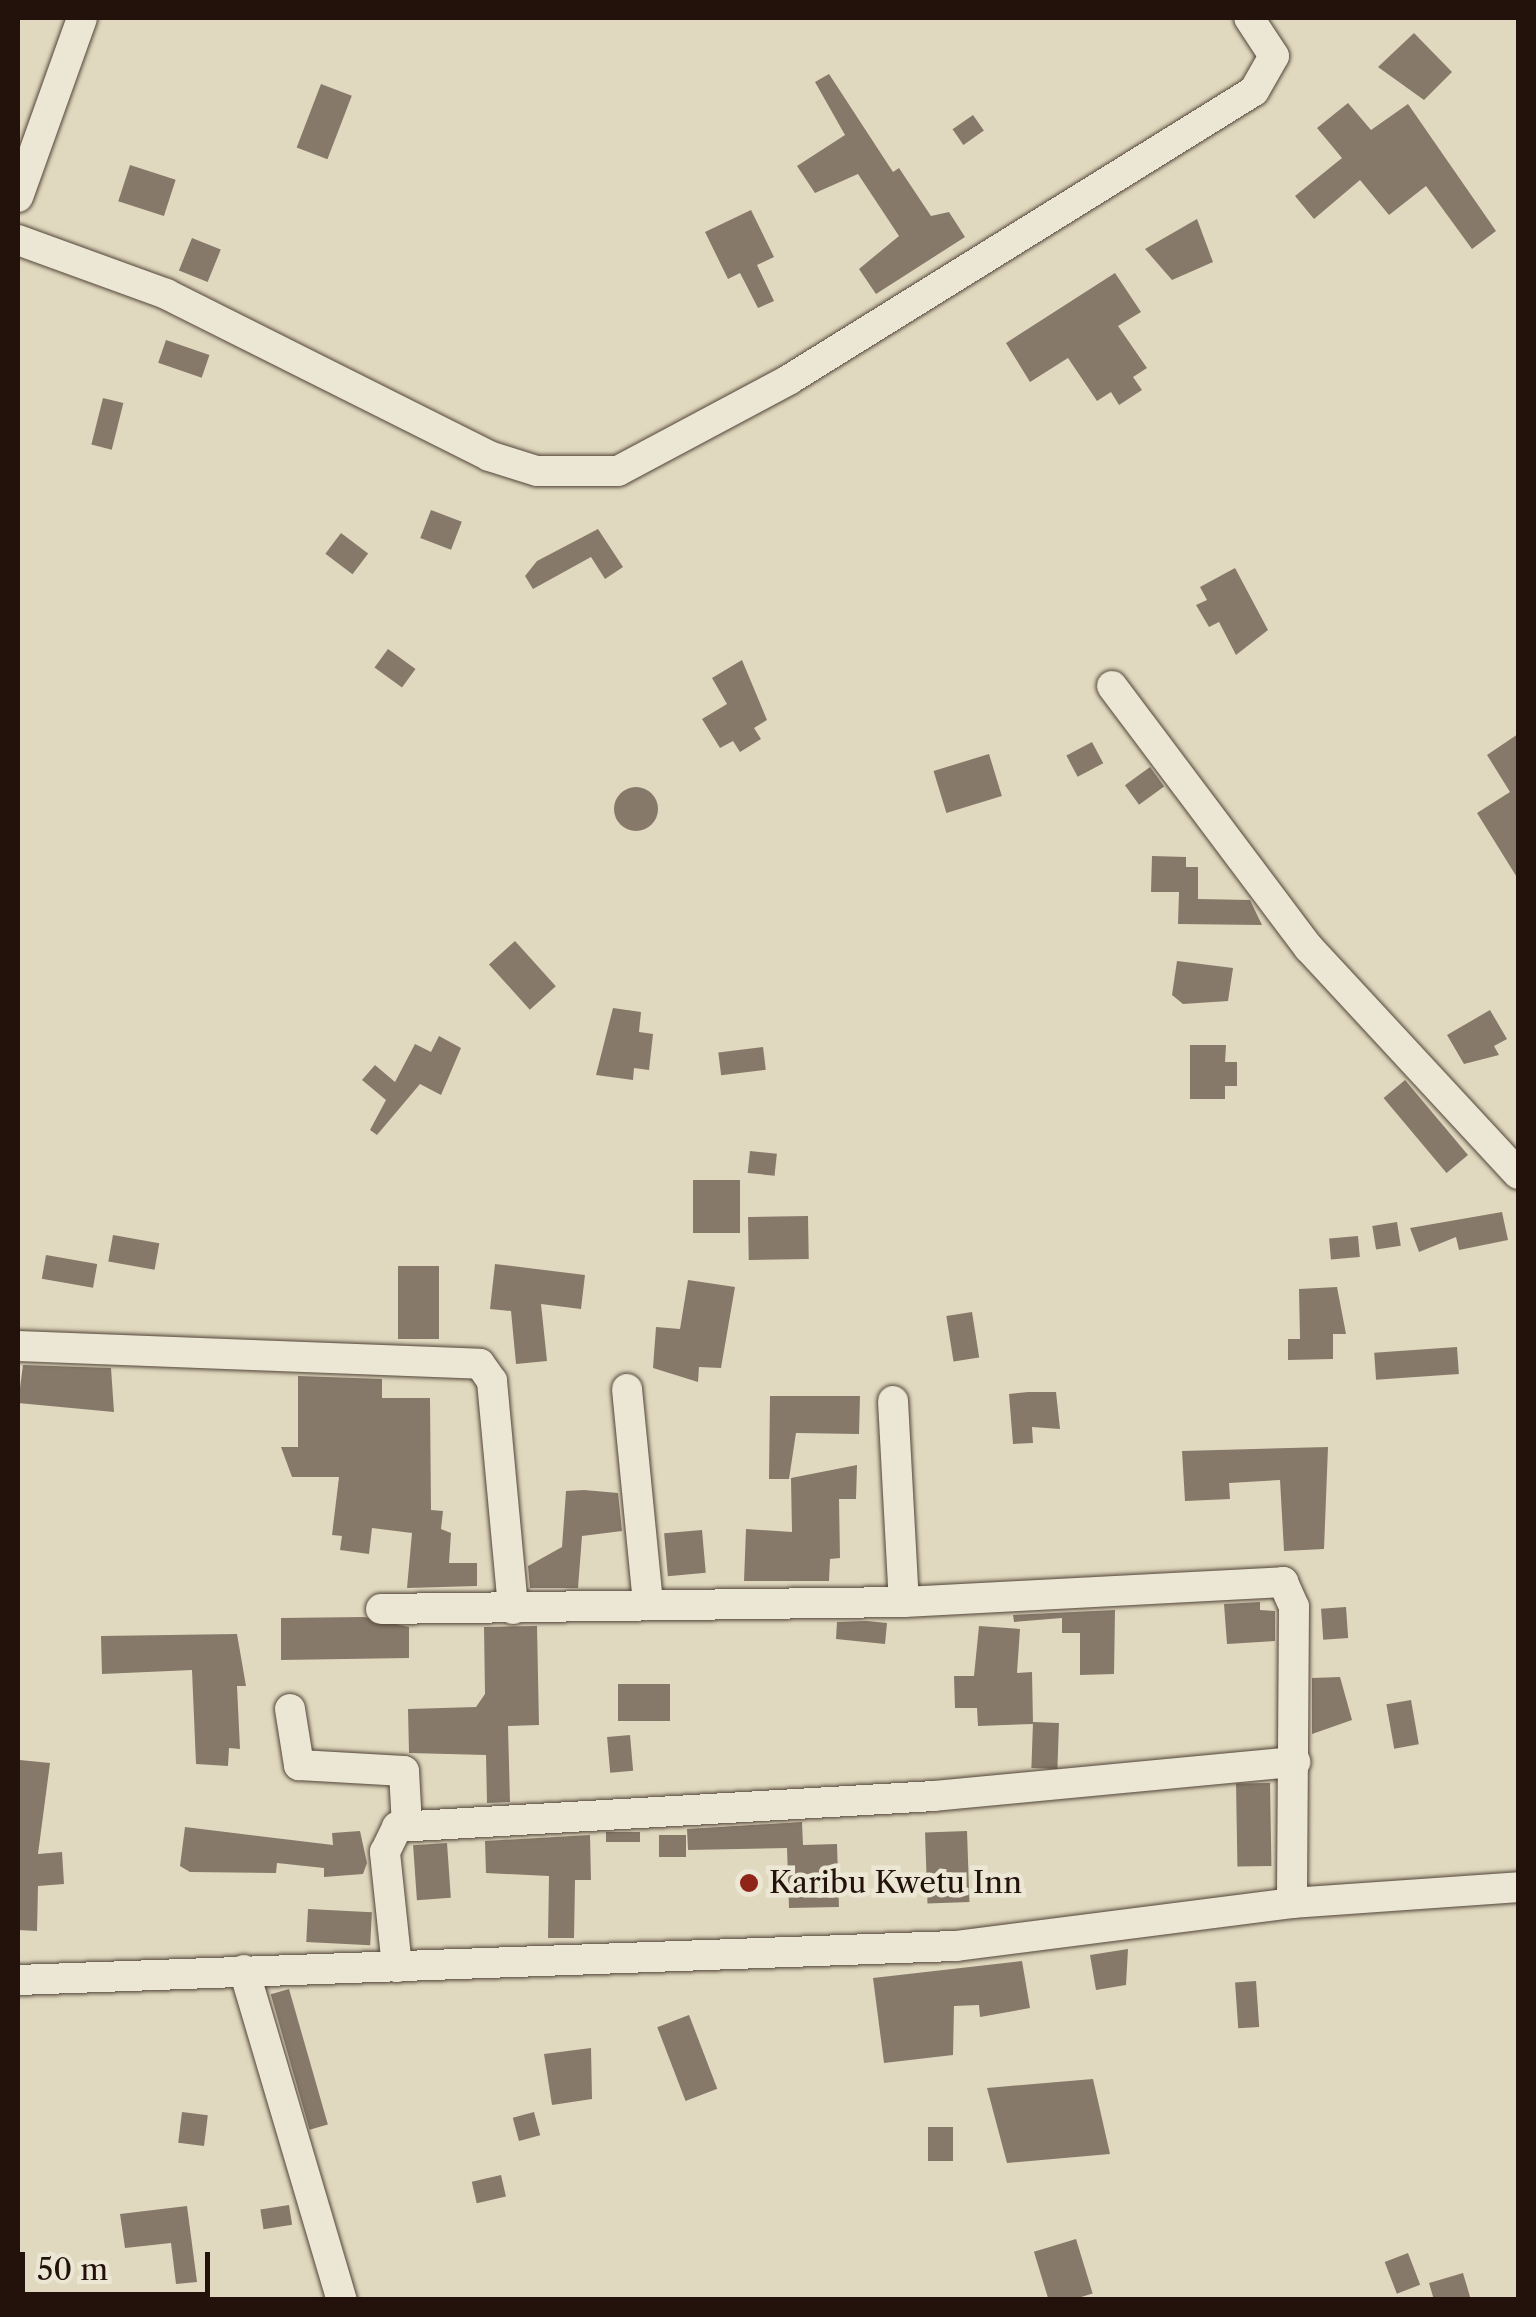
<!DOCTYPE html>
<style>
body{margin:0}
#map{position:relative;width:1536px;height:2317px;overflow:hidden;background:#e1d9bf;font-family:"Libre Caslon Text",serif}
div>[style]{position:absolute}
.building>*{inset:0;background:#867969;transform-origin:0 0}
.round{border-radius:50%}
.roads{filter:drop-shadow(0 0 2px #524438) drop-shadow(0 0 2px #524438)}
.minor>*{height:30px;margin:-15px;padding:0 15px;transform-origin:15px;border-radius:15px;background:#ece6d5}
.dots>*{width:28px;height:28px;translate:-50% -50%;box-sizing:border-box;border:5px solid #ece6d5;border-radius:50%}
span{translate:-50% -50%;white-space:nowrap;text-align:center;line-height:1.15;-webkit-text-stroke:9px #ece6d5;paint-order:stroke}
.poi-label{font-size:30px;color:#23120b}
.left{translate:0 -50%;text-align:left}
.frame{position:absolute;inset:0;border:20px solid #23120b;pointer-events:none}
.scale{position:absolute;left:20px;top:2252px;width:190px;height:45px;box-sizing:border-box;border:5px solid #23120b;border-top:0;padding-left:12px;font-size:30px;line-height:35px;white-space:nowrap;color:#23120b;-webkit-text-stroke:8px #ece6d5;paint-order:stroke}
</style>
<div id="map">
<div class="building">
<i style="clip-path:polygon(1414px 33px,1452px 72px,1424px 100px,1378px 67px)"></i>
<i style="clip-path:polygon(829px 74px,893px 172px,899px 168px,931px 216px,949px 212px,965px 237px,876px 294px,859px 269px,899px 236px,858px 174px,815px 193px,797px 166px,845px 135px,815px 82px)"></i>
<i style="left:321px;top:84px;width:33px;height:68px;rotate:21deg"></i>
<i style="clip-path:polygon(1348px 103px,1371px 130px,1408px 104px,1496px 231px,1472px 249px,1426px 186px,1389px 215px,1360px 180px,1314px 219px,1295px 196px,1342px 158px,1317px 128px)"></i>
<i style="left:973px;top:115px;width:19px;height:25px;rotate:55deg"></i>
<i style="left:130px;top:165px;width:48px;height:38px;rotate:18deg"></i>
<i style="clip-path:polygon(751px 210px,774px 257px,757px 265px,774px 301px,758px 308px,740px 273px,728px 279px,705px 232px)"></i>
<i style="clip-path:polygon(1197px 219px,1213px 262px,1172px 280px,1145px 249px)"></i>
<i style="left:192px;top:238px;width:31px;height:35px;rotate:22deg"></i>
<i style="clip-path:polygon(1115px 273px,1141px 312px,1118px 326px,1147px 368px,1133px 377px,1142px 390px,1119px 405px,1111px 392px,1097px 401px,1068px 358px,1030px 382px,1006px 343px)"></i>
<i style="left:166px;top:340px;width:46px;height:24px;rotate:19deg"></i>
<i style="left:103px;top:398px;width:21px;height:48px;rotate:14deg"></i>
<i style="left:431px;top:510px;width:33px;height:30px;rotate:21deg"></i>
<i style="clip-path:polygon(598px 529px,623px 567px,605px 579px,591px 557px,533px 589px,525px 576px,537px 561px)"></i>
<i style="left:341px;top:533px;width:34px;height:26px;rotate:37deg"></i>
<i style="clip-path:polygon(1235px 568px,1268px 630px,1236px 655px,1219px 622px,1209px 627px,1196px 605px,1207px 600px,1200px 587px)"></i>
<i style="left:388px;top:649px;width:34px;height:23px;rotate:36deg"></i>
<i style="clip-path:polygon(742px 660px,767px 720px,754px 728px,761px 739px,740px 752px,733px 741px,720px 748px,702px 719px,727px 704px,712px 678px)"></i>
<i style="clip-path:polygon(1518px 734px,1518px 879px,1477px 813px,1510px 792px,1487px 755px)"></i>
<i style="left:1092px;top:742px;width:24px;height:29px;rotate:62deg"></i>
<i style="left:989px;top:754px;width:44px;height:58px;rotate:73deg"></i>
<i style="left:1150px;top:767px;width:24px;height:31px;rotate:54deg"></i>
<i class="round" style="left:614px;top:787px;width:44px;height:44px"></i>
<i style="clip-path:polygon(1152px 856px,1186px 857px,1186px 867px,1198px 867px,1198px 899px,1250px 900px,1262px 925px,1178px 924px,1179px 892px,1151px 892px)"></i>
<i style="left:515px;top:941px;width:61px;height:35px;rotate:48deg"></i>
<i style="clip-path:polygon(1177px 961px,1233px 968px,1228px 1001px,1183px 1004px,1172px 995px)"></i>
<i style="clip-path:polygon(613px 1008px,641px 1012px,639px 1032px,653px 1034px,649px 1070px,634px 1068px,633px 1080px,596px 1075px)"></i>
<i style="clip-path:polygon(1490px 1010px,1507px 1039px,1494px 1046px,1499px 1055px,1464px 1064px,1447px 1035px)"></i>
<i style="clip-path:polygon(439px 1036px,461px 1048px,441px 1095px,420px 1084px,377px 1135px,370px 1130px,386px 1100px,362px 1080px,375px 1065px,395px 1082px,415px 1044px,431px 1052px)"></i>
<i style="clip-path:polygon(1190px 1045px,1226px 1045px,1225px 1062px,1237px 1062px,1237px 1086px,1225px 1086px,1225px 1099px,1190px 1099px)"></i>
<i style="left:763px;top:1047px;width:23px;height:45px;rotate:83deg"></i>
<i style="left:1405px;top:1080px;width:98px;height:28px;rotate:50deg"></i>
<i style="left:750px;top:1151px;width:27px;height:22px;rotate:6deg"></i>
<i style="left:693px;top:1180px;width:47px;height:53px"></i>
<i style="clip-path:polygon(1502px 1212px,1508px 1240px,1459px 1250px,1456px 1237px,1419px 1252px,1410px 1228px)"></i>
<i style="left:808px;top:1216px;width:43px;height:60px;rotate:89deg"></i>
<i style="left:1397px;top:1222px;width:24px;height:25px;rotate:81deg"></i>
<i style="left:113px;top:1235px;width:47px;height:27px;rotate:10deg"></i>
<i style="left:1358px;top:1236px;width:21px;height:29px;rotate:85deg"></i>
<i style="left:46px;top:1255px;width:52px;height:24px;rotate:10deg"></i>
<i style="clip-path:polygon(495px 1264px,585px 1275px,581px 1309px,541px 1304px,547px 1361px,516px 1364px,511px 1311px,490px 1309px)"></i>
<i style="left:398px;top:1266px;width:41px;height:73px"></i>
<i style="clip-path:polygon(688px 1280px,735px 1287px,721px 1368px,699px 1367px,698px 1382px,653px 1368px,656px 1327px,680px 1329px)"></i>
<i style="clip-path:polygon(1337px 1287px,1346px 1334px,1333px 1334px,1333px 1359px,1288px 1360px,1288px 1339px,1300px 1339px,1299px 1289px)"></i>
<i style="left:972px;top:1312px;width:46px;height:26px;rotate:81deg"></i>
<i style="left:1457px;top:1347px;width:27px;height:83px;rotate:86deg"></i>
<i style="clip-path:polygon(23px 1365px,111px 1368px,114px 1412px,18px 1403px)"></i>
<i style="clip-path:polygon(298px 1376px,382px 1379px,382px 1398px,430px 1398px,431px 1510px,443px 1511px,441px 1529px,451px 1533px,449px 1563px,477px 1563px,477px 1586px,407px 1588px,412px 1533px,372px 1528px,369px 1554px,340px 1550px,342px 1536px,332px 1535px,339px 1477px,292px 1477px,281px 1447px,298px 1447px)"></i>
<i style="clip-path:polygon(1028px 1392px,1056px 1392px,1060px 1429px,1032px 1427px,1033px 1443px,1013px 1444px,1009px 1394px)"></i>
<i style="clip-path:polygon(770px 1396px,860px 1396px,859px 1434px,796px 1433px,789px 1479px,769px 1479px)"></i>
<i style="clip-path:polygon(1328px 1447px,1324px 1549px,1284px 1551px,1280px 1480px,1229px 1483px,1230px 1499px,1185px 1501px,1182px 1451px)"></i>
<i style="clip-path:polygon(857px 1465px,856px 1499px,839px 1499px,840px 1558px,830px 1559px,829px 1581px,744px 1581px,746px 1529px,792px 1532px,791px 1478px)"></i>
<i style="clip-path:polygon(584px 1490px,618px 1493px,622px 1531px,582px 1536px,578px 1588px,530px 1588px,528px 1566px,562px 1547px,566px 1491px)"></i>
<i style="left:702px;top:1530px;width:43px;height:38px;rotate:85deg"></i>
<i style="clip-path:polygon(1260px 1602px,1260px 1610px,1275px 1611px,1275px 1641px,1227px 1644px,1224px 1604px)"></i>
<i style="left:1346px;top:1607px;width:31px;height:25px;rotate:86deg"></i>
<i style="clip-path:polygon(1115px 1610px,1114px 1674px,1080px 1675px,1080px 1633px,1062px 1633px,1062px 1618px,1014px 1622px,1013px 1615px)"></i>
<i style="clip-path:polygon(364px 1617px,409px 1627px,409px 1658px,281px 1660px,281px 1618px)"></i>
<i style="clip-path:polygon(867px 1621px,887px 1623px,885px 1644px,836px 1639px,837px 1622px)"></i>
<i style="clip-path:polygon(537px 1626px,539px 1725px,508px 1726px,510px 1802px,487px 1803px,486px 1755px,409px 1753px,408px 1709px,476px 1707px,485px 1694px,484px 1627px)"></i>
<i style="clip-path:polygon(979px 1626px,1020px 1629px,1017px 1673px,1032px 1672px,1033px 1724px,978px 1726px,977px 1708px,955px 1708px,954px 1676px,974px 1676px)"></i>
<i style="clip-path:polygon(237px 1634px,246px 1686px,237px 1686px,240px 1749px,229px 1748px,228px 1766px,196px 1764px,192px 1670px,102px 1674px,101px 1636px)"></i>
<i style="clip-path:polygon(1340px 1677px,1352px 1720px,1312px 1734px,1312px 1678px)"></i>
<i style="left:618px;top:1684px;width:52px;height:37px"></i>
<i style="left:1411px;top:1700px;width:45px;height:25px;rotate:80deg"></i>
<i style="left:1033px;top:1722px;width:26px;height:46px;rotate:2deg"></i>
<i style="left:630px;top:1735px;width:36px;height:23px;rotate:85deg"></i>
<i style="clip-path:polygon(20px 1760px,50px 1763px,38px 1854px,62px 1852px,64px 1884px,38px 1886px,37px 1931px,18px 1930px)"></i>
<i style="left:1270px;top:1783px;width:83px;height:34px;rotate:89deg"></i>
<i style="clip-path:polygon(802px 1822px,803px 1845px,837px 1844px,839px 1907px,789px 1908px,787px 1848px,688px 1850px,687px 1829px)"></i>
<i style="clip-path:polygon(185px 1827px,333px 1845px,332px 1833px,360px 1831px,367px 1863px,363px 1874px,324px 1877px,324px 1868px,277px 1863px,276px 1873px,190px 1872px,180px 1866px)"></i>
<i style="left:967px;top:1831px;width:71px;height:42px;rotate:88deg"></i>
<i style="left:640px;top:1832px;width:10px;height:34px;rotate:90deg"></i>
<i style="clip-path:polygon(590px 1835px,591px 1880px,575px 1880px,574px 1938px,548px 1938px,549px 1876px,486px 1873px,485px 1841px)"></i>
<i style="left:686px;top:1835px;width:22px;height:27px;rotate:90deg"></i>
<i style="left:447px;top:1843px;width:55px;height:34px;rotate:86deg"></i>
<i style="left:308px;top:1909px;width:64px;height:33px;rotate:3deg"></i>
<i style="clip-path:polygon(1128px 1949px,1126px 1985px,1096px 1990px,1090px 1955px)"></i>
<i style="clip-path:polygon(1022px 1961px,1030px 2008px,980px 2017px,979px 2005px,954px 2006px,953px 2055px,884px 2063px,873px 1978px)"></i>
<i style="left:1256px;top:1981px;width:46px;height:21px;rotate:86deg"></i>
<i style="left:289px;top:1989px;width:141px;height:19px;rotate:74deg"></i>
<i style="left:689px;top:2015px;width:79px;height:34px;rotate:69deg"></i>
<i style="clip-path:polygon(591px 2048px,592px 2099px,552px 2105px,544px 2054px)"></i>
<i style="clip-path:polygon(1093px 2079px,1110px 2154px,1007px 2163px,987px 2088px)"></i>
<i style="left:182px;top:2112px;width:26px;height:31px;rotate:7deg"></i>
<i style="left:534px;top:2112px;width:24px;height:22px;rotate:75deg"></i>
<i style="left:928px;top:2127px;width:25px;height:34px"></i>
<i style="left:501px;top:2175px;width:22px;height:30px;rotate:77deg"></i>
<i style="left:289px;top:2205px;width:20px;height:29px;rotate:81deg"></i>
<i style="clip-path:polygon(187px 2206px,197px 2282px,176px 2284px,171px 2243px,125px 2248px,120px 2214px)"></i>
<i style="left:1076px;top:2239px;width:57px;height:44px;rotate:73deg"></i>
<i style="left:1408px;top:2253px;width:34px;height:25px;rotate:69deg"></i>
<i style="clip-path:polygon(1463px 2273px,1471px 2300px,1434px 2300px,1429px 2283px)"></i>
</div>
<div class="roads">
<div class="minor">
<i style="left:18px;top:197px;width:190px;rotate:-70.3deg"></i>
<i style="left:18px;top:240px;width:158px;rotate:20deg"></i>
<i style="left:166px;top:294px;width:361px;rotate:26.6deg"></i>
<i style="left:489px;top:456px;width:50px;rotate:17.4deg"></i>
<i style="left:537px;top:471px;width:81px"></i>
<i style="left:618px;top:471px;width:195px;rotate:-28.1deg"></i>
<i style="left:790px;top:379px;width:546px;rotate:-31.83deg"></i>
<i style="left:1254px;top:91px;width:40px;rotate:-60.3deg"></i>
<i style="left:1274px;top:56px;width:45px;rotate:-123.3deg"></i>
<i style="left:1112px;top:686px;width:328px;rotate:53.1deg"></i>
<i style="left:1309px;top:948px;width:308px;rotate:47.2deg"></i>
<i style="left:18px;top:1346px;width:462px;rotate:2.2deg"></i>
<i style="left:480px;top:1364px;width:21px;rotate:55deg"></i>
<i style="left:492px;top:1381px;width:229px;rotate:84.7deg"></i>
<i style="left:627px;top:1389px;width:217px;rotate:84.4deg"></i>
<i style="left:893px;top:1401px;width:201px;rotate:86.9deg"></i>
<i style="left:381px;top:1609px;width:523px;rotate:-0.77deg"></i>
<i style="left:904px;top:1602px;width:380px;rotate:-3deg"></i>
<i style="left:1283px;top:1582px;width:27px;rotate:66deg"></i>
<i style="left:1294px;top:1607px;width:296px;rotate:90.4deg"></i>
<i style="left:290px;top:1709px;width:57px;rotate:80.9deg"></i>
<i style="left:299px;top:1765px;width:105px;rotate:3.3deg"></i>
<i style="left:404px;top:1771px;width:55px;rotate:86.9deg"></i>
<i style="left:397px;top:1967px;width:116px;rotate:-96deg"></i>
<i style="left:385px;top:1852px;width:28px;rotate:-64deg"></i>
<i style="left:397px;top:1827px;width:538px;rotate:-3.3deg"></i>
<i style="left:934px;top:1796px;width:363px;rotate:-5.4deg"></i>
<i style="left:244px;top:1970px;width:344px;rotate:73.5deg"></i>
<i style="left:18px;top:1980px;width:939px;rotate:-2.08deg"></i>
<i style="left:956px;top:1946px;width:339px;rotate:-7.3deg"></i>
<i style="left:1292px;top:1903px;width:227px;rotate:-4deg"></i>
</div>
</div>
<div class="dots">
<i style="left:749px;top:1883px;background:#8f2418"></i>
</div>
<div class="poi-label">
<span class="left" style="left:769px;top:1883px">Karibu Kwetu Inn</span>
</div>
<div class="frame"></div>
<div class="scale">50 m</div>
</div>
